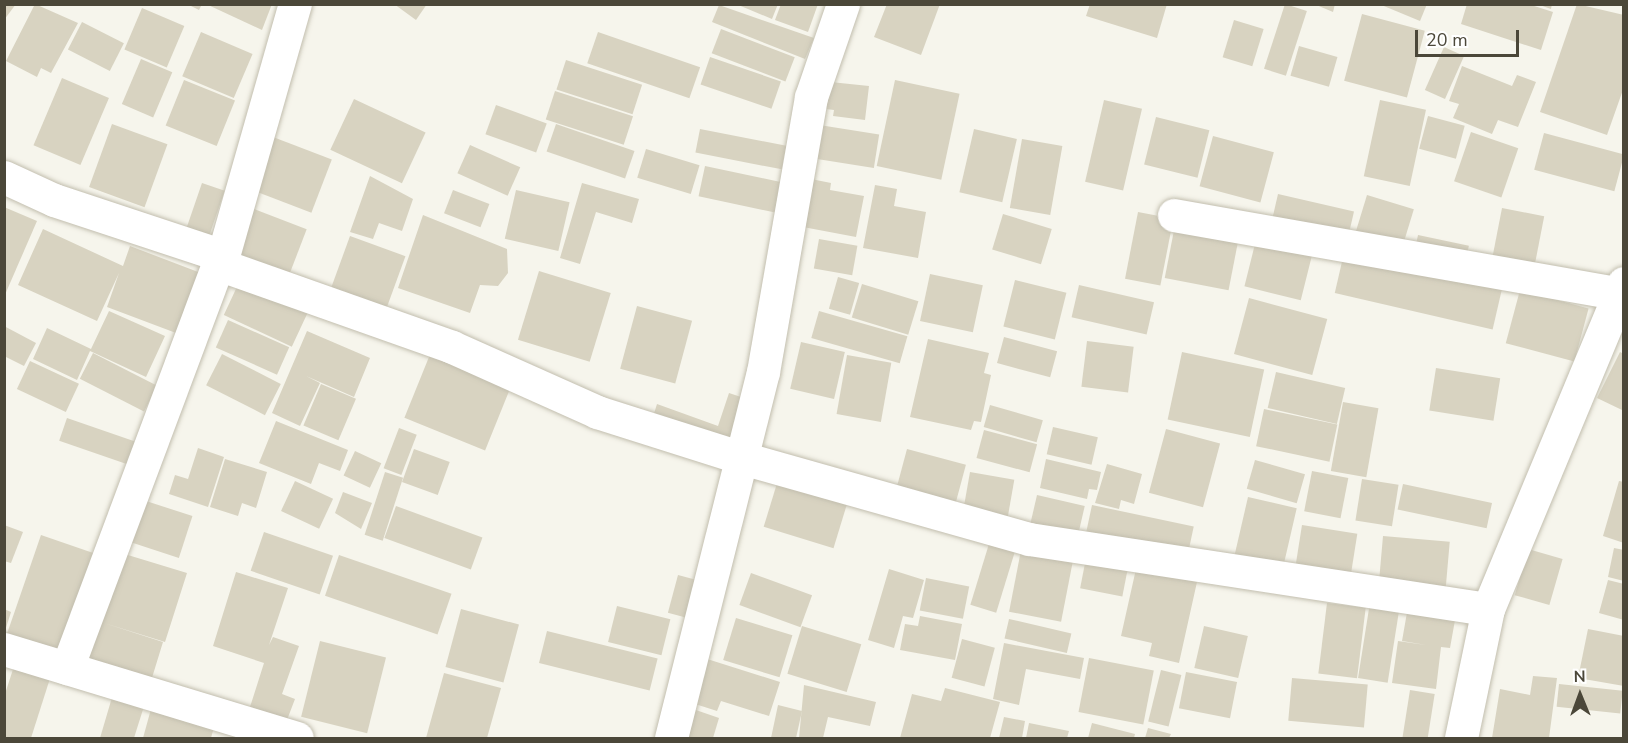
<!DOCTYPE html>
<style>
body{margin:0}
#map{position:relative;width:1628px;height:743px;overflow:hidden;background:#f6f5ec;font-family:"Nunito Sans",sans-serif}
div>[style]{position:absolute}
.building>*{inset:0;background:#d8d3c1;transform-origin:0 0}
.roads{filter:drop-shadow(0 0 2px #c2beae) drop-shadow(0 0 2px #c2beae)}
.minor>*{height:33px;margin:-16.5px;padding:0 16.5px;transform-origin:16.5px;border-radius:16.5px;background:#fff}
span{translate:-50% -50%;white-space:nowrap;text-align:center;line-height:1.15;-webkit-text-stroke:5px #fff;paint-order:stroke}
.frame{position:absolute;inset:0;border:6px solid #4b4739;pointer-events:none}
.north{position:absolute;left:1550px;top:665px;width:60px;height:60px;-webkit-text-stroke:4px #fff;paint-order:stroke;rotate:359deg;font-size:16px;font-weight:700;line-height:24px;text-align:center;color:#4b4739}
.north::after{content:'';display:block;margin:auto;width:21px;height:27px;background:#4b4739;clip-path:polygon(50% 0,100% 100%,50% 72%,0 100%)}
.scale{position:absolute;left:1415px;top:30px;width:104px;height:27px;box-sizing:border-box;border:3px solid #4b4739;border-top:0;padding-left:8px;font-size:18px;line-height:21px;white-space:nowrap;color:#4b4739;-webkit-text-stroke:4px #fff;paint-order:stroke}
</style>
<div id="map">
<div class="building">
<i style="clip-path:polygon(4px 4px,16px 4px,4px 20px)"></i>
<i style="clip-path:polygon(35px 4px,78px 23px,51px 73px,41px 68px,37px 77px,6px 61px)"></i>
<i style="clip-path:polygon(187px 4px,202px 4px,199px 10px)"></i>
<i style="clip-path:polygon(206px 4px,272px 4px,262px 30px)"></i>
<i style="clip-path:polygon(394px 4px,427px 4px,416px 20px)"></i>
<i style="clip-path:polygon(736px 4px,778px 4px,772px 19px)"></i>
<i style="clip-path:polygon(781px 4px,818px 4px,808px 32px,775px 20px)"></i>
<i style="clip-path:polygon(887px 4px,940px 4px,921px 55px,874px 37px)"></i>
<i style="clip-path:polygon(1090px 4px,1167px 4px,1157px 38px,1086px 16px)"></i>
<i style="left:1285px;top:4px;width:23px;height:68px;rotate:18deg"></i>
<i style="clip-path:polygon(1314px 4px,1335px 4px,1333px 12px)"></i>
<i style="clip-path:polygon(1379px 4px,1427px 4px,1420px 21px)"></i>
<i style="clip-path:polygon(1467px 4px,1528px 4px,1553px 12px,1541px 50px,1461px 24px)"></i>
<i style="clip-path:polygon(1537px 4px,1552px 4px,1551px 9px)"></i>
<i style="clip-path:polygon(1577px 4px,1624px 15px,1624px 87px,1607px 135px,1540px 112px)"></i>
<i style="clip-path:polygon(719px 5px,814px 38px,805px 59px,712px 22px)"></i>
<i style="left:142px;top:8px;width:46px;height:45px;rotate:23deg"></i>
<i style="left:1362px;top:14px;width:65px;height:69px;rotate:15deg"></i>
<i style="left:1234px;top:20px;width:31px;height:39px;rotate:17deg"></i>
<i style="left:82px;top:22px;width:47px;height:31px;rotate:27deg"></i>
<i style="left:721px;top:29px;width:79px;height:26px;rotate:21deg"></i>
<i style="left:201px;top:32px;width:56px;height:48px;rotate:23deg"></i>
<i style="left:598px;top:32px;width:108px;height:33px;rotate:19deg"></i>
<i style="left:1299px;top:46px;width:40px;height:31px;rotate:16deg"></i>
<i style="left:1444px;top:47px;width:22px;height:47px;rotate:24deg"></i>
<i style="left:710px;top:57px;width:75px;height:29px;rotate:19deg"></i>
<i style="left:141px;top:59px;width:34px;height:49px;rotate:23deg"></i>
<i style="left:566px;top:60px;width:80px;height:31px;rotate:18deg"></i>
<i style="clip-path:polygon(1462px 66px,1512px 86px,1517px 75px,1536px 82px,1518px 127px,1498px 120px,1492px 134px,1453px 118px,1459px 104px,1449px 101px)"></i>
<i style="left:62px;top:78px;width:51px;height:73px;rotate:23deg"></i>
<i style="left:184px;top:80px;width:55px;height:49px;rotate:22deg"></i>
<i style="left:895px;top:80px;width:66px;height:88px;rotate:12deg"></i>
<i style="clip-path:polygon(821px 81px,869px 86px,865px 120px,833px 116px,834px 110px,818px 108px)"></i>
<i style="left:555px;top:91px;width:82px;height:30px;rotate:18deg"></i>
<i style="left:354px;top:99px;width:79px;height:56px;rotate:25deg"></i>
<i style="left:1104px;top:100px;width:39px;height:84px;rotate:13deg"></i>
<i style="left:1380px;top:100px;width:47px;height:78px;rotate:12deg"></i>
<i style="left:496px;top:105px;width:54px;height:31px;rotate:20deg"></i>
<i style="left:1428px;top:116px;width:38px;height:34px;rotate:15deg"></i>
<i style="left:1156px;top:117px;width:55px;height:49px;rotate:14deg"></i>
<i style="left:112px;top:124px;width:59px;height:67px;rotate:20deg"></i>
<i style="left:556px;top:124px;width:83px;height:29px;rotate:19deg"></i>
<i style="left:813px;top:124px;width:67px;height:34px;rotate:9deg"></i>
<i style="left:700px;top:129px;width:88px;height:24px;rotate:11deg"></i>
<i style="left:974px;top:129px;width:44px;height:65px;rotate:13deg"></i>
<i style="left:1471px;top:132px;width:50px;height:52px;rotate:19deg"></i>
<i style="left:1544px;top:133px;width:83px;height:38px;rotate:15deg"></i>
<i style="left:1213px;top:136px;width:63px;height:52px;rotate:15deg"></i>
<i style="left:273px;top:137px;width:63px;height:57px;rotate:21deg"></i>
<i style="left:1022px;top:139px;width:41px;height:70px;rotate:10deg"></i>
<i style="left:470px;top:145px;width:55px;height:31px;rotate:24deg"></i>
<i style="left:646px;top:149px;width:56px;height:30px;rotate:17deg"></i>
<i style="left:705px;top:166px;width:82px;height:31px;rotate:12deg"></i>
<i style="clip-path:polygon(370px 176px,413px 199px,402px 231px,379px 223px,373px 239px,350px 232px)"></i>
<i style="clip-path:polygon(811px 179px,831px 183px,830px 190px,864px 196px,856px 237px,803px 227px)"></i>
<i style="left:202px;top:183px;width:24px;height:60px;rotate:19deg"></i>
<i style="clip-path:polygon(582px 183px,639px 199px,632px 223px,596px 212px,580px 264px,560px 258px)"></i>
<i style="clip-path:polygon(875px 185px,897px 189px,894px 206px,926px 212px,918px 258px,863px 248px)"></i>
<i style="left:453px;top:190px;width:39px;height:25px;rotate:21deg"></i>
<i style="left:516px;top:190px;width:55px;height:50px;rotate:13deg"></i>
<i style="left:1278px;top:194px;width:78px;height:31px;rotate:13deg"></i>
<i style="left:1367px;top:195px;width:49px;height:47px;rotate:17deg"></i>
<i style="left:246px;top:206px;width:65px;height:50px;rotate:21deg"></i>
<i style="clip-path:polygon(4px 207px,37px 221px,4px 297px)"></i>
<i style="left:1502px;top:208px;width:43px;height:60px;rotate:11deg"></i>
<i style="left:1138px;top:212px;width:36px;height:68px;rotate:11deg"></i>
<i style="left:1003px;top:214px;width:51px;height:37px;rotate:17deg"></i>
<i style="clip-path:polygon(423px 215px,507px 249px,508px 273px,498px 286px,480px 285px,470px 313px,398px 288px)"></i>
<i style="left:1176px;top:220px;width:65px;height:59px;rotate:11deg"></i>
<i style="clip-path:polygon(43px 229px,123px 266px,130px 246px,206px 275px,184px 336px,107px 307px,119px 273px,97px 321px,18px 285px)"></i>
<i style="left:1258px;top:232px;width:58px;height:56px;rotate:14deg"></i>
<i style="left:1418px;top:235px;width:52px;height:19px;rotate:12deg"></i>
<i style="left:350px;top:236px;width:59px;height:62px;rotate:20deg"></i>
<i style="left:819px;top:239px;width:39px;height:30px;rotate:10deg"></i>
<i style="left:1344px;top:253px;width:162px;height:41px;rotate:13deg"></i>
<i style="left:539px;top:271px;width:75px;height:72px;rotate:17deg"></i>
<i style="left:930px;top:274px;width:54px;height:48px;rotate:12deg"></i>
<i style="left:242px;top:276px;width:75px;height:43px;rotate:25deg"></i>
<i style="left:838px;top:277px;width:22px;height:33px;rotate:16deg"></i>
<i style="left:1015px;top:280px;width:53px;height:48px;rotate:14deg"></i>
<i style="left:862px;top:284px;width:59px;height:35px;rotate:17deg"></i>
<i style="left:1079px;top:285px;width:77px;height:33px;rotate:13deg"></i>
<i style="left:1520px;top:290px;width:71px;height:55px;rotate:15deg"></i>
<i style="left:1249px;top:298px;width:81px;height:58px;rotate:15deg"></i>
<i style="left:637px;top:306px;width:57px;height:65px;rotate:15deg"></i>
<i style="clip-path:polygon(109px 311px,165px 336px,146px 377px,90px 351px,77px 380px,33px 359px,47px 328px,91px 349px)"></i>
<i style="left:819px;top:311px;width:92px;height:28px;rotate:16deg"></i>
<i style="left:228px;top:320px;width:67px;height:30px;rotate:24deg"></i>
<i style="clip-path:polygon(4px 326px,36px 343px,24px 366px,4px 356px)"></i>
<i style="clip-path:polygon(307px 331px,370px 358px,354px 397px,306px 376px,320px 383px,300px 426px,272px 413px)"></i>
<i style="left:1004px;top:337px;width:55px;height:27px;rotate:15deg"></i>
<i style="clip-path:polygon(928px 339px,989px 353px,984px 373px,991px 375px,981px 422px,974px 421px,971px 430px,910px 417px)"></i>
<i style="left:1087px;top:341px;width:47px;height:46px;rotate:7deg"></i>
<i style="left:801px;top:342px;width:45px;height:48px;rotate:13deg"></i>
<i style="left:431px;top:352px;width:87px;height:71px;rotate:22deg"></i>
<i style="left:1182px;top:352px;width:84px;height:69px;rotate:12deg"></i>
<i style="clip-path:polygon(1620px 352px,1624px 354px,1622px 410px,1597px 398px)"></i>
<i style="left:93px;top:353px;width:72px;height:29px;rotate:27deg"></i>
<i style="left:222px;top:354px;width:66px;height:35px;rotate:27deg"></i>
<i style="left:847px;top:355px;width:45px;height:60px;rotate:10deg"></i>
<i style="left:30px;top:361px;width:54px;height:31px;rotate:25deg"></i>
<i style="left:1436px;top:368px;width:65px;height:43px;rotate:9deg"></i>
<i style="left:1276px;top:372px;width:71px;height:37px;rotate:13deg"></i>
<i style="left:321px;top:384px;width:38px;height:45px;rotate:23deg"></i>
<i style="clip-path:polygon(729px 393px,750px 400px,731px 452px,651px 423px,657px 404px,718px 426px)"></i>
<i style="left:1343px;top:402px;width:36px;height:70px;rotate:10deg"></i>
<i style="left:990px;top:405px;width:55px;height:23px;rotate:16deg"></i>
<i style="left:1264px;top:409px;width:75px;height:38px;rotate:12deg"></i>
<i style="left:67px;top:418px;width:72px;height:24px;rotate:19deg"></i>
<i style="clip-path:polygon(276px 421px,348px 450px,340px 471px,319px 463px,311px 484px,259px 463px)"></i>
<i style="left:1053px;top:427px;width:46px;height:28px;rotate:13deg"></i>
<i style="left:399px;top:428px;width:19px;height:43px;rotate:21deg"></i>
<i style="left:1166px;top:429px;width:56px;height:66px;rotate:15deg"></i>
<i style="left:984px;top:430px;width:55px;height:29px;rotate:15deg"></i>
<i style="clip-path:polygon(198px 448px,224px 457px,208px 507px,169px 494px,175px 475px,188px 479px)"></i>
<i style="left:414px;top:449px;width:38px;height:35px;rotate:20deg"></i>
<i style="left:907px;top:449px;width:61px;height:43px;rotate:15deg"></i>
<i style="left:355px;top:451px;width:29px;height:27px;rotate:25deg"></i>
<i style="clip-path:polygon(225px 459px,267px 472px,256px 508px,242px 503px,238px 516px,210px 507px)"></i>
<i style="clip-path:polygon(1046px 459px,1101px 472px,1097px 490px,1089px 489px,1087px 499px,1040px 488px)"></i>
<i style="left:1255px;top:460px;width:52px;height:30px;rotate:16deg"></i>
<i style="clip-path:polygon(1107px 464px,1142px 474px,1134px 504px,1121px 500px,1119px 509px,1095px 503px)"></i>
<i style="left:1312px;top:471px;width:37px;height:41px;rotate:11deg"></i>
<i style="left:385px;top:472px;width:19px;height:66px;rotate:18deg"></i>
<i style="left:970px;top:472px;width:45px;height:41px;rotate:10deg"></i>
<i style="left:1362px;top:479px;width:37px;height:42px;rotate:9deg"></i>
<i style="left:778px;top:480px;width:73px;height:49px;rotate:17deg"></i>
<i style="left:295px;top:481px;width:42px;height:33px;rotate:25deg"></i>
<i style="clip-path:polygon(1619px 481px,1624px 482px,1624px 543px,1603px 536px)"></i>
<i style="left:1403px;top:484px;width:91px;height:26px;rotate:12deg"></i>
<i style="clip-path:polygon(343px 492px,372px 503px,361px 529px,335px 513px)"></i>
<i style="left:1037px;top:495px;width:49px;height:36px;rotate:13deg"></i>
<i style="left:1248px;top:497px;width:50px;height:67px;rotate:13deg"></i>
<i style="left:143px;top:500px;width:52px;height:44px;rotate:18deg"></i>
<i style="left:1092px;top:505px;width:104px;height:33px;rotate:12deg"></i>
<i style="left:396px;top:506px;width:92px;height:34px;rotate:20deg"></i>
<i style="clip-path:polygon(4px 525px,23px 532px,11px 563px,4px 561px)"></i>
<i style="left:1302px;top:525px;width:56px;height:49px;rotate:9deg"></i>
<i style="left:264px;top:532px;width:73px;height:41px;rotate:19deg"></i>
<i style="left:992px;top:534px;width:27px;height:74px;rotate:17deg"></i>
<i style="left:41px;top:535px;width:56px;height:107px;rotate:19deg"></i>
<i style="left:1383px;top:536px;width:67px;height:49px;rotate:5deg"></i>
<i style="left:1023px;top:540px;width:53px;height:73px;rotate:11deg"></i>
<i style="clip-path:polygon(1614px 548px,1624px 550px,1624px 581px,1608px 577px)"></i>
<i style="left:1528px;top:549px;width:36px;height:48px;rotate:16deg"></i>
<i style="clip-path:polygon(118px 552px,187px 573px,165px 642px,104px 623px,163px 642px,151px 681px,83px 660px)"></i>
<i style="left:1087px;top:553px;width:43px;height:36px;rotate:11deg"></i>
<i style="left:339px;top:555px;width:119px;height:43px;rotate:19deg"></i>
<i style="clip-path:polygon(889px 569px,924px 580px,913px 618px,903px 616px,894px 648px,868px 640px)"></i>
<i style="clip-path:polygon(1136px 569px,1197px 582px,1179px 663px,1149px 656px,1152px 643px,1121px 636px)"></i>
<i style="clip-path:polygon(236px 572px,288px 588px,269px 645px,273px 637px,299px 646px,282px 694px,295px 699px,287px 720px,250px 707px,264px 663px,213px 646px)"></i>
<i style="left:751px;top:573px;width:65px;height:34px;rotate:20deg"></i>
<i style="left:678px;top:575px;width:27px;height:39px;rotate:15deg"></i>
<i style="left:926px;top:578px;width:44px;height:33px;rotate:11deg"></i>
<i style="clip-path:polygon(1608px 580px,1624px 584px,1624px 620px,1599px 613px)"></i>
<i style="left:1371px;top:596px;width:30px;height:83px;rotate:9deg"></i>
<i style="clip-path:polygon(1409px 601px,1457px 609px,1450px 648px,1441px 647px,1436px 689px,1392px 683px,1398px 641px,1426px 645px,1402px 641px)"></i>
<i style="left:1327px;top:603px;width:39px;height:71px;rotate:7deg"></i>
<i style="left:617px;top:606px;width:55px;height:37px;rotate:14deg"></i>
<i style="clip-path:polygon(4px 609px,11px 612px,5px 631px,4px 631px)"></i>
<i style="left:461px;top:609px;width:60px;height:60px;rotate:15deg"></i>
<i style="clip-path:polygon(920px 616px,962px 624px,955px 660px,900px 650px,905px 624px,918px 626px)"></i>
<i style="left:736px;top:618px;width:59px;height:44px;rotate:17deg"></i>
<i style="left:1009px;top:619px;width:64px;height:20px;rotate:13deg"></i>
<i style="left:802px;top:626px;width:62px;height:50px;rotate:17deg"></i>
<i style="left:1204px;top:626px;width:45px;height:43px;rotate:13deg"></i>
<i style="clip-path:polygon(1588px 629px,1624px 636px,1624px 686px,1578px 678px)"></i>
<i style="left:547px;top:631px;width:114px;height:33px;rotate:14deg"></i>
<i style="left:962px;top:639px;width:34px;height:40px;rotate:15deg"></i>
<i style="left:320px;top:641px;width:68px;height:78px;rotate:14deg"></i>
<i style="clip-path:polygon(1004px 643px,1084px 658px,1080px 679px,1026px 669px,1019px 705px,993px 699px)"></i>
<i style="clip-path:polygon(17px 657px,53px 669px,31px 738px,4px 738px,4px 697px)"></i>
<i style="clip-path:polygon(704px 658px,780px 682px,769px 716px,721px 701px,717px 711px,689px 702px)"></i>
<i style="left:1089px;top:658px;width:66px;height:55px;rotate:11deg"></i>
<i style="left:1161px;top:670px;width:21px;height:53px;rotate:14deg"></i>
<i style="left:1186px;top:672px;width:52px;height:37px;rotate:11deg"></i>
<i style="clip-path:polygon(444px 673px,501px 688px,487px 738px,426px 738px)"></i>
<i style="clip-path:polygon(1533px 676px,1557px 678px,1549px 738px,1492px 738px,1500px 689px,1530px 695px)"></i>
<i style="left:1292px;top:678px;width:76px;height:43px;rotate:5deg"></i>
<i style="left:1559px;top:684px;width:64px;height:23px;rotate:6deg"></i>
<i style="clip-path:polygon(804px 685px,876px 702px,870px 726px,828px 717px,823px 738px,799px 738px)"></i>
<i style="clip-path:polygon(945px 688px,1000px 702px,990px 738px,900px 738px,912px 694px,941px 701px)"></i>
<i style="left:1410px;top:690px;width:25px;height:49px;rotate:9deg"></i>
<i style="clip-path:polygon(113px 694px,145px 703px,134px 738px,100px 738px)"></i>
<i style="clip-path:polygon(778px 705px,802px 711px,796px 738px,771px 738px)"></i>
<i style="clip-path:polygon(151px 709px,214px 727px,211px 738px,143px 738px)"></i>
<i style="clip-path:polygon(693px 709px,719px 718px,713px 738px,683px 738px)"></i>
<i style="clip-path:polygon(1004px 717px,1025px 721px,1022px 738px,999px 738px)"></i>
<i style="clip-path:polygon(1029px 723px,1069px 731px,1067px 738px,1026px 738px)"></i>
<i style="clip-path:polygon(1092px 723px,1135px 734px,1134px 738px,1088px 738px)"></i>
<i style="clip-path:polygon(1148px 728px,1171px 734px,1169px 738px,1145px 738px)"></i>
</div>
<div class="roads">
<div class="minor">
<i style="left:4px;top:177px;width:55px;rotate:24.7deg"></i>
<i style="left:54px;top:200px;width:178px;rotate:18.3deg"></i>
<i style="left:223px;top:256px;width:9px;rotate:122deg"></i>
<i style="left:218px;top:264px;width:248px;rotate:19.5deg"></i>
<i style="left:452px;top:347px;width:159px;rotate:24.1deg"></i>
<i style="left:597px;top:412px;width:149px;rotate:17.6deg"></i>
<i style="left:739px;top:457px;width:301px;rotate:15.8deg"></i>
<i style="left:1029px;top:539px;width:464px;rotate:8.7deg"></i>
<i style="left:1174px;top:215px;width:451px;rotate:10deg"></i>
<i style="left:223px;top:256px;width:262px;rotate:-74.1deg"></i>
<i style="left:4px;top:649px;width:306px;rotate:16.9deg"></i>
<i style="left:67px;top:668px;width:431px;rotate:-69.5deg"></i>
<i style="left:671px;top:738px;width:377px;rotate:-75.9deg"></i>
<i style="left:763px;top:372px;width:279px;rotate:-80.1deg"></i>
<i style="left:811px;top:97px;width:98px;rotate:-71deg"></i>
<i style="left:1461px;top:738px;width:132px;rotate:-78.2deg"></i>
<i style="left:1488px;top:609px;width:353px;rotate:-67.4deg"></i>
</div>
</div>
<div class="frame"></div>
<div class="north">N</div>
<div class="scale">20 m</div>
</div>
